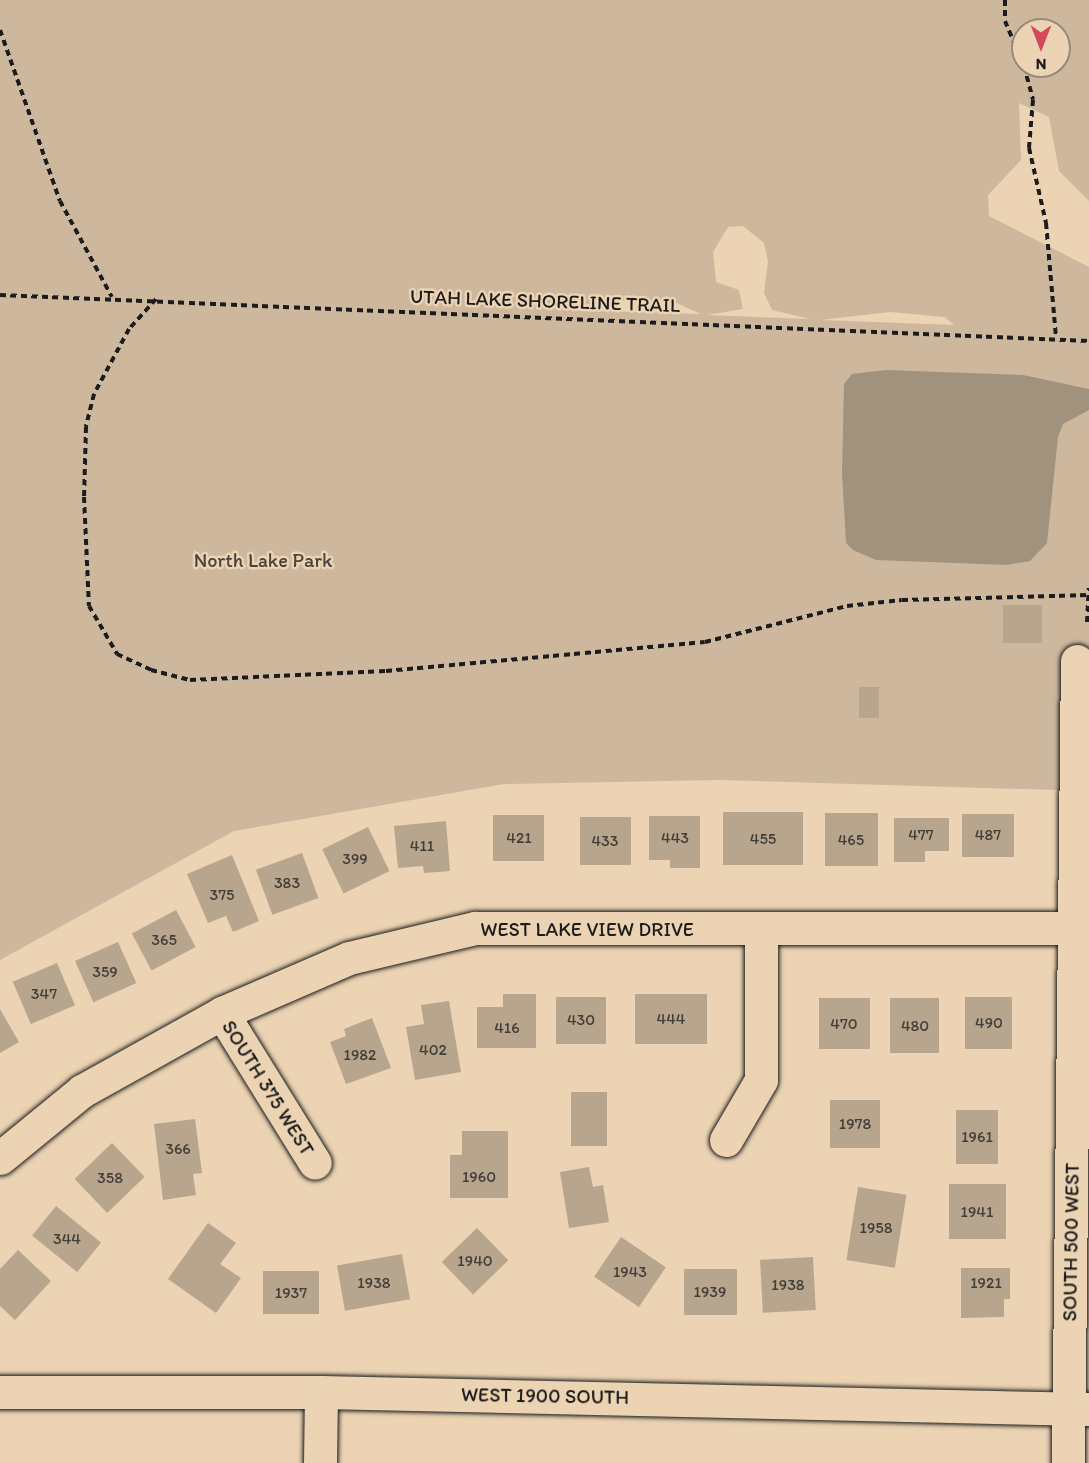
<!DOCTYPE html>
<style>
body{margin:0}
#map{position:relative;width:1089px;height:1463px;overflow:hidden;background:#ebd3b3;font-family:Itim,sans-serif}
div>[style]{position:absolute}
.green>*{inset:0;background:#cdb89d}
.water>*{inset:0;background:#a1927e}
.building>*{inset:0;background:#b8a58e;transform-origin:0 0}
.path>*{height:4px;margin-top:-2px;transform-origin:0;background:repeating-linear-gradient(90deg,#1c1c1c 0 6px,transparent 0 10.5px)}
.roads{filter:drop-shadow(0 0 2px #1c1c1c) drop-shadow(0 0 2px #1c1c1c)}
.minor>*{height:33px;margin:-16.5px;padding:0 16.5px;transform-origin:16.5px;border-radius:16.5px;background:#ebd3b3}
span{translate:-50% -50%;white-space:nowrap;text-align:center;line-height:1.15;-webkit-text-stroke:5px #ebd3b3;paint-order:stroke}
.number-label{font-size:16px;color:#433e38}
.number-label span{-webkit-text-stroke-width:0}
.street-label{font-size:20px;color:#1c1c1c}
.park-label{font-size:20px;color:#48433c}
.north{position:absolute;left:1011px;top:18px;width:60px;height:60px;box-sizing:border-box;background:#ebd3b3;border:2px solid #988a77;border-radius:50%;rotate:180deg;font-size:16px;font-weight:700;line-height:24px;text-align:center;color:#1c1c1c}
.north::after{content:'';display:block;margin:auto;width:21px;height:27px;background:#d1495b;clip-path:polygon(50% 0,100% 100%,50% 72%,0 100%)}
</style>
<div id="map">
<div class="green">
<i style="clip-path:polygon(evenodd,0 0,1089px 0,1089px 201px,1059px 171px,1049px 117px,1019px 103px,1021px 160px,988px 195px,989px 216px,1089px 267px,1089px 791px,719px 780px,504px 784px,234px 831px,0 960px,0 0,1023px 30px,1059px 30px,1059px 66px,1023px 66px,1023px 30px,0 0,743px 226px,764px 243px,768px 261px,764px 293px,772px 310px,810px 319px,707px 315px,743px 309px,739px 290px,716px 282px,713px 252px,728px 227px,743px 226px,0 0,604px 299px,641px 302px,667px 299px,701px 314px,600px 311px,604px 299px,0 0,890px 312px,945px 317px,954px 325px,820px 320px,890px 312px)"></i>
</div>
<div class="water">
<i style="clip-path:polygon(886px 370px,1023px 375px,1089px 389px,1089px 410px,1063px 424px,1058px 437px,1047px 543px,1030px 561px,1007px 565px,876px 560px,853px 550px,846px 543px,842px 473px,844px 384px,852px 374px)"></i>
</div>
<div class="building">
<i style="left:1003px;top:605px;width:39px;height:38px"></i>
<i style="left:859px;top:687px;width:20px;height:31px"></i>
<i style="left:723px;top:812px;width:80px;height:53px"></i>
<i style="left:825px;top:813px;width:53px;height:53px"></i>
<i style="left:962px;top:814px;width:52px;height:43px"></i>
<i style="left:493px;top:815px;width:51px;height:46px"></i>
<i style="clip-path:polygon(649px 816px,700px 816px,700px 868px,670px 868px,670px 860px,649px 860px)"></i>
<i style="left:580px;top:817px;width:51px;height:48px"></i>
<i style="clip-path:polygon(894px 818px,949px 818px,949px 851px,925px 851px,925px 862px,894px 862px)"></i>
<i style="clip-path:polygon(446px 821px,450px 871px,424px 873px,423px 866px,398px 868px,394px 826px)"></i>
<i style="left:368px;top:827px;width:49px;height:51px;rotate:64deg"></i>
<i style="left:302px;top:853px;width:48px;height:49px;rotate:70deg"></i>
<i style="clip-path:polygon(232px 855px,259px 921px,233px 932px,226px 916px,208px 923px,187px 874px)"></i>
<i style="left:176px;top:910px;width:42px;height:50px;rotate:62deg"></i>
<i style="left:118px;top:942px;width:45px;height:47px;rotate:66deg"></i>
<i style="left:57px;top:963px;width:46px;height:48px;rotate:67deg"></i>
<i style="clip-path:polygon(503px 994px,536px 994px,536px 1048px,477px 1048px,477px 1007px,503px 1007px)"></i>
<i style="left:635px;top:994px;width:72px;height:50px"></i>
<i style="left:556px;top:997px;width:50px;height:47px"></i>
<i style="left:965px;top:997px;width:47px;height:52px"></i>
<i style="left:819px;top:998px;width:51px;height:51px"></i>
<i style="left:890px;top:998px;width:49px;height:55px"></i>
<i style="clip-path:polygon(449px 1001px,461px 1072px,415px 1080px,406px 1027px,424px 1024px,421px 1005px)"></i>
<i style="clip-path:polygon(0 1009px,19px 1042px,0 1053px)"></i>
<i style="clip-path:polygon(372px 1018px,391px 1068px,346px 1084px,330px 1042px,346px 1036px,344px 1029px)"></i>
<i style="left:571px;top:1092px;width:36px;height:54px"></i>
<i style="left:830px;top:1100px;width:50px;height:48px"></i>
<i style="left:956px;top:1110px;width:42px;height:54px"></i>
<i style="clip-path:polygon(195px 1119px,202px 1173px,193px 1174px,196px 1195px,163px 1200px,154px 1124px)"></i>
<i style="clip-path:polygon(462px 1131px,508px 1131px,508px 1198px,450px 1198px,450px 1155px,462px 1155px)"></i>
<i style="left:112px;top:1143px;width:47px;height:52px;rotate:46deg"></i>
<i style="clip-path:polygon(589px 1167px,593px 1187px,603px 1185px,609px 1222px,569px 1228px,560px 1172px)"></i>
<i style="left:949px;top:1184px;width:57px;height:55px"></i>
<i style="left:858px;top:1187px;width:49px;height:74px;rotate:9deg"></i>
<i style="left:56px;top:1206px;width:58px;height:38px;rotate:39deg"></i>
<i style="clip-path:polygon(208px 1223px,236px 1243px,220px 1264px,241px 1278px,216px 1313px,168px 1279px)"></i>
<i style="left:477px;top:1228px;width:45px;height:49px;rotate:46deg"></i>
<i style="left:621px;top:1237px;width:54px;height:48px;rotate:34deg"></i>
<i style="clip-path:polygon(18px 1250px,51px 1281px,15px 1320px,0 1306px,0 1269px)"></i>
<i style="left:402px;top:1254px;width:46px;height:66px;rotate:80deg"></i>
<i style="left:813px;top:1257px;width:53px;height:53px;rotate:87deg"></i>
<i style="clip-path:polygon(961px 1268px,1010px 1268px,1010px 1299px,1004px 1299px,1004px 1317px,961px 1318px)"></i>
<i style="left:684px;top:1269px;width:53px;height:46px"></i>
<i style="left:263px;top:1271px;width:56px;height:43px"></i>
</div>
<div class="path">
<i style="left:1005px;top:0;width:21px;rotate:90deg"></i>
<i style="left:1005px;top:21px;width:47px;rotate:67.3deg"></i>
<i style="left:0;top:30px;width:181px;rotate:70.7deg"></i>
<i style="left:60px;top:201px;width:109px;rotate:61.6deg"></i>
<i style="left:1024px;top:66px;width:35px;rotate:75deg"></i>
<i style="left:1033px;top:100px;width:48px;rotate:94.8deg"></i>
<i style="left:1029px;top:148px;width:77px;rotate:77.2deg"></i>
<i style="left:1046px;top:223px;width:114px;rotate:85deg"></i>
<i style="left:0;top:295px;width:1090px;rotate:2.42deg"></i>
<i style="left:156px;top:299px;width:40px;rotate:132deg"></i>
<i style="left:129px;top:329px;width:74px;rotate:118.3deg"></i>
<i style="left:94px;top:394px;width:34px;rotate:104deg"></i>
<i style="left:86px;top:427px;width:70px;rotate:91.6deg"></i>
<i style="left:84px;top:497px;width:109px;rotate:87.4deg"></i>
<i style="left:89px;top:606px;width:56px;rotate:59.7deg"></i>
<i style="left:117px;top:654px;width:38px;rotate:25deg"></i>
<i style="left:151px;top:670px;width:40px;rotate:14.4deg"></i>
<i style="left:190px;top:680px;width:196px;rotate:-2.6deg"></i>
<i style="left:386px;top:671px;width:320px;rotate:-5.2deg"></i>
<i style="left:705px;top:642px;width:146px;rotate:-14.2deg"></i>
<i style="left:847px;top:606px;width:55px;rotate:-6.2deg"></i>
<i style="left:902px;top:600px;width:187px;rotate:-1.5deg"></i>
<i style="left:1087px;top:622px;width:34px;rotate:-87deg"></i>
</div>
<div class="roads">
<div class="minor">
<i style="left:222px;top:1013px;width:176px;rotate:58.2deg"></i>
<i style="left:726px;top:1140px;width:69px;rotate:-59.7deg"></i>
<i style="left:761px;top:1080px;width:152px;rotate:-90deg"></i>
<i style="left:0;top:1158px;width:106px;rotate:-39.3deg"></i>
<i style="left:82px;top:1091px;width:160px;rotate:-29.1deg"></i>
<i style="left:222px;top:1013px;width:138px;rotate:-23.4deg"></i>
<i style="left:349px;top:958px;width:130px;rotate:-13.4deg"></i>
<i style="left:475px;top:928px;width:614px"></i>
<i style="left:0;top:1392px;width:321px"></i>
<i style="left:321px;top:1392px;width:768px;rotate:1.27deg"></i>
<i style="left:320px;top:1463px;width:71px;rotate:-89.2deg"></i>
<i style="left:1068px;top:1463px;width:802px;rotate:-89.36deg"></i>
</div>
</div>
<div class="number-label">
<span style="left:921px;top:835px">477</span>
<span style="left:988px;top:835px">487</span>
<span style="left:519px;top:838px">421</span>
<span style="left:675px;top:838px">443</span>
<span style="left:763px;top:839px">455</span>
<span style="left:851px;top:840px">465</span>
<span style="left:605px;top:841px">433</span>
<span style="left:422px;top:846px">411</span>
<span style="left:355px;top:859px">399</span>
<span style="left:287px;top:883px">383</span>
<span style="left:222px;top:895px">375</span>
<span style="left:164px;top:940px">365</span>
<span style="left:105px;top:972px">359</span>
<span style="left:44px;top:994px">347</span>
<span style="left:671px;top:1019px">444</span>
<span style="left:581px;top:1020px">430</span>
<span style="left:989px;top:1023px">490</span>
<span style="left:844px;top:1024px">470</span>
<span style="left:915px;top:1026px">480</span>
<span style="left:507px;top:1028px">416</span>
<span style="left:433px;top:1050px">402</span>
<span style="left:360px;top:1055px">1982</span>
<span style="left:855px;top:1124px">1978</span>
<span style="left:977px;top:1137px">1961</span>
<span style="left:178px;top:1149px">366</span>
<span style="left:479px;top:1177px">1960</span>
<span style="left:110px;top:1178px">358</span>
<span style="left:977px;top:1212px">1941</span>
<span style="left:876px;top:1228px">1958</span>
<span style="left:67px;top:1239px">344</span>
<span style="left:475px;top:1261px">1940</span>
<span style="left:630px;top:1272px">1943</span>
<span style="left:374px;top:1283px">1938</span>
<span style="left:986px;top:1283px">1921</span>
<span style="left:788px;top:1285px">1938</span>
<span style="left:710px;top:1292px">1939</span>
<span style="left:291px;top:1293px">1937</span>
</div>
<div class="street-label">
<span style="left:545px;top:301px;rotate:2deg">UTAH LAKE SHORELINE TRAIL</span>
<span style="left:587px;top:929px">WEST LAKE VIEW DRIVE</span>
<span style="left:268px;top:1088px;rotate:58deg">SOUTH 375 WEST</span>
<span style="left:1071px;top:1242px;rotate:-89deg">SOUTH 500 WEST</span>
<span style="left:545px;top:1396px;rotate:1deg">WEST 1900 SOUTH</span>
</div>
<div class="park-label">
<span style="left:263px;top:560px">North Lake Park</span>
</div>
<div class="north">N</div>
</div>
